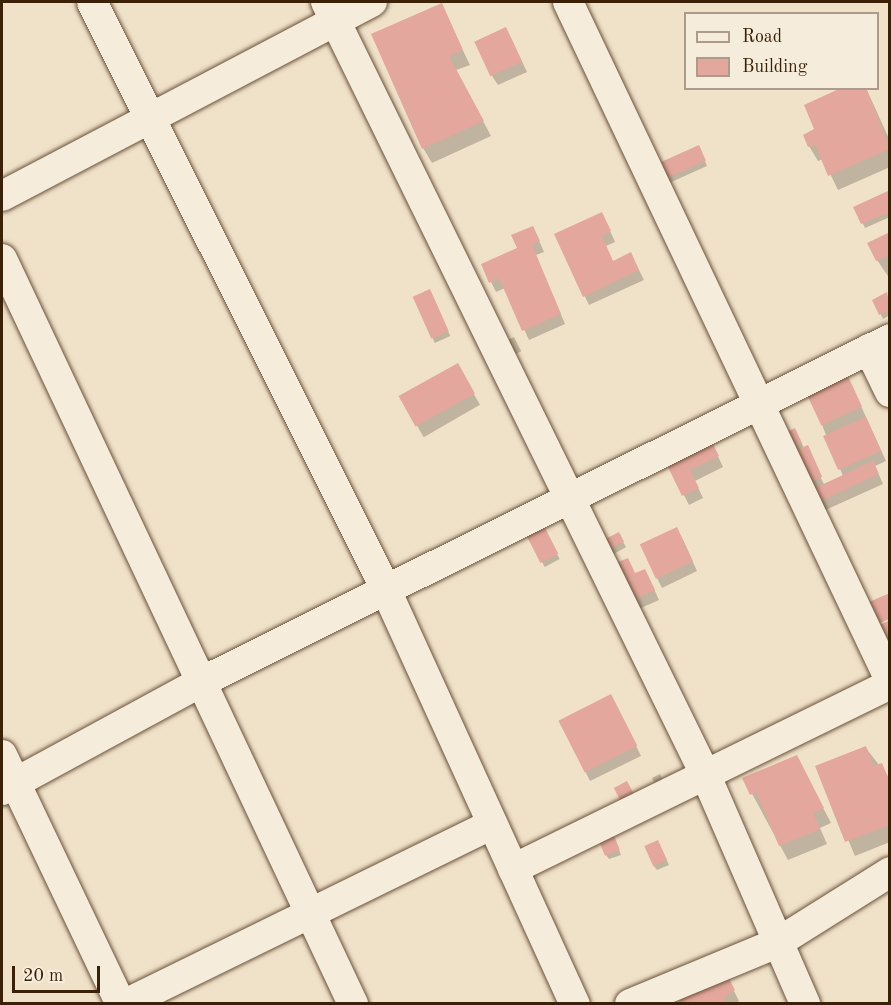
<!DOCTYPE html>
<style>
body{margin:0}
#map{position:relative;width:891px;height:1005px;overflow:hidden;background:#f0e1c9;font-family:"Old Standard TT",serif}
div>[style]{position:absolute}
.shadow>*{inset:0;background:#0003;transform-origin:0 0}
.building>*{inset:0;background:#e4a79d;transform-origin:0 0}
.roads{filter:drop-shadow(0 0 2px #695139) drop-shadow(0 0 2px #695139)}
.minor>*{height:30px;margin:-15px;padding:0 15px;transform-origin:15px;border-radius:15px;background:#f5ecdc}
span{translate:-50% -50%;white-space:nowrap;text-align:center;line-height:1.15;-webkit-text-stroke:4.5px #f5ecdc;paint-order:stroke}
.frame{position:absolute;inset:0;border:3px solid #3c2109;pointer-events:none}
.legend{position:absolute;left:684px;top:12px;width:195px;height:78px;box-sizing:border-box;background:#f5ecdc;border:2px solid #ab9b88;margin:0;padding:8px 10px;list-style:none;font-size:18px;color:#3c2109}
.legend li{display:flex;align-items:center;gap:12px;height:30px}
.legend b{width:30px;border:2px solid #ab9b88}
.scale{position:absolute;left:12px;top:966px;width:88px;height:27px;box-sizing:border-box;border:3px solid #3c2109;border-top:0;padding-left:8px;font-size:18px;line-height:21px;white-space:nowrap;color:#3c2109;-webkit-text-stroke:4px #f5ecdc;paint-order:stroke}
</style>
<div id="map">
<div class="shadow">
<i style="clip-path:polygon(441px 5px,470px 65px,456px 70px,491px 136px,432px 163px,423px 148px)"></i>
<i style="clip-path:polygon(511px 38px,527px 72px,498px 85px,492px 76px)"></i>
<i style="clip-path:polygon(866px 88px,890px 141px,890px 167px,838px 190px,823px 159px,818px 161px,809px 146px,816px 130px)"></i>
<i style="clip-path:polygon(701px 151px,707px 166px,669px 183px,667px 178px)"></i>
<i style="clip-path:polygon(890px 192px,890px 217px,865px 228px,855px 207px)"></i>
<i style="clip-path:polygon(607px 224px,615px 242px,606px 246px,613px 262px,636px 264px,644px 280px,589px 305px,556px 235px)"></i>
<i style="clip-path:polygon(533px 227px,544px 252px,536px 255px,565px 324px,529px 340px,505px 288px,496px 292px,491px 282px)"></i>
<i style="clip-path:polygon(887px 235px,890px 239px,890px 279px,877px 260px)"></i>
<i style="clip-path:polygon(887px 294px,890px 315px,883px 319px,874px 300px)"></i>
<i style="left:432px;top:295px;width:45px;height:17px;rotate:66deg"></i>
<i style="left:514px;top:337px;width:16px;height:10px;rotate:63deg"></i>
<i style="left:457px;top:365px;width:46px;height:65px;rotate:60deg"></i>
<i style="clip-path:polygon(851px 384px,886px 461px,875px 466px,883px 484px,821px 512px,794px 452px,797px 435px,824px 484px,843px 476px,822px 425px)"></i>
<i style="clip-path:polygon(716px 452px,723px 467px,695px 481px,703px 498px,689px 505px,668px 464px)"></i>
<i style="left:540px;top:522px;width:42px;height:17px;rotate:62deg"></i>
<i style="left:619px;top:534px;width:15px;height:19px;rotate:62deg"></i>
<i style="clip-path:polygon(682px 538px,697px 571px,662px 588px,657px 578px)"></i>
<i style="clip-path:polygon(636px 574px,650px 580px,659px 600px,634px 611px)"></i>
<i style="clip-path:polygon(616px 705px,641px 756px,590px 781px,560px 720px)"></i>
<i style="clip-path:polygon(865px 747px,890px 779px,890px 842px,855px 856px,817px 766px)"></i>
<i style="clip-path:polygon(804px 771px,831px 823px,820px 828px,827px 844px,788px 860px,744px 779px)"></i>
<i style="clip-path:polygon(660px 774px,663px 781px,655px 784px,652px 778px)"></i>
<i style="clip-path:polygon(615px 839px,621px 855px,609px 859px,606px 855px)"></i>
<i style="clip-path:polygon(660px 846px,669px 865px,657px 870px,654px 866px)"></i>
<i style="clip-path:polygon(729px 981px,739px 1001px,734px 1004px,683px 1004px)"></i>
</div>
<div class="building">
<i style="clip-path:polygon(442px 3px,463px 50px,449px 56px,484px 121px,422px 149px,371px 34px)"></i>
<i style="left:506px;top:27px;width:38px;height:35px;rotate:65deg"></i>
<i style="clip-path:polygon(841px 88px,866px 88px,890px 149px,828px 176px,815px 144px,808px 147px,803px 135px,814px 129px,804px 105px)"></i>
<i style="left:699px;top:145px;width:17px;height:44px;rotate:66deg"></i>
<i style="clip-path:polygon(890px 190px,890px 212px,861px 224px,853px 207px)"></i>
<i style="clip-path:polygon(602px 212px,611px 231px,602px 236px,613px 261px,631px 252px,639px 270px,583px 297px,554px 234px)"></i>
<i style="clip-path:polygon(533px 226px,540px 241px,532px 245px,561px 314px,522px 331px,499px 278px,489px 283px,481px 264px,517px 248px,511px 235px)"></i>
<i style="clip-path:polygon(888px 233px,890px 255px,876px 261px,867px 243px)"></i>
<i style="left:430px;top:289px;width:46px;height:19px;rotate:66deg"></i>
<i style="clip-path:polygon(887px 292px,890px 310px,879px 315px,872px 300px)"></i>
<i style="left:458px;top:363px;width:35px;height:68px;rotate:61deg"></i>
<i style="left:846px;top:372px;width:38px;height:45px;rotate:65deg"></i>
<i style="left:866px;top:417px;width:37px;height:47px;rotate:66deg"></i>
<i style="left:795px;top:428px;width:17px;height:13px;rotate:65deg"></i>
<i style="clip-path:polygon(711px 440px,719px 456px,690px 470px,699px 488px,682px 496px,666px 463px)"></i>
<i style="left:808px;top:445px;width:35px;height:17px;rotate:66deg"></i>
<i style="left:873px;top:461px;width:14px;height:71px;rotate:65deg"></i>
<i style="left:541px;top:520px;width:38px;height:20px;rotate:63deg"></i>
<i style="left:677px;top:527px;width:38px;height:41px;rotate:65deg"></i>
<i style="left:619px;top:532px;width:11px;height:22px;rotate:63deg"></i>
<i style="clip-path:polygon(628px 558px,635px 573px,645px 569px,655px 590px,627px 602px,611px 565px)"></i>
<i style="clip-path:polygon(890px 593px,890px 619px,879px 623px,869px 602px)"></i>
<i style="clip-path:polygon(890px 620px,890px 645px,876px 627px)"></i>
<i style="left:611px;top:694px;width:58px;height:59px;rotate:63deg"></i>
<i style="clip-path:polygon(866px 746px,874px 766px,882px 763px,890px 782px,890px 825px,845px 842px,815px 766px)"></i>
<i style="clip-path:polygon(797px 755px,824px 808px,813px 813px,820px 829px,779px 846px,756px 792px,750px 795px,742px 778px)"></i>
<i style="left:627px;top:781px;width:19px;height:15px;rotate:62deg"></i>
<i style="left:613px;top:833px;width:18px;height:16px;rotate:68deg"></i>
<i style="left:658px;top:840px;width:22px;height:15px;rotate:66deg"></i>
<i style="clip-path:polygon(724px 969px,735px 990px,724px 997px,727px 1004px,681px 1004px,677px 994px)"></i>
</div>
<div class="roads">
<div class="minor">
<i style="left:92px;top:2px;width:657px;rotate:63.43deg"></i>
<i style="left:386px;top:590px;width:455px;rotate:65.5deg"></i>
<i style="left:326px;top:2px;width:862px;rotate:63.85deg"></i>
<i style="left:706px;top:776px;width:249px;rotate:66.5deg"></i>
<i style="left:568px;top:2px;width:751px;rotate:64.6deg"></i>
<i style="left:2px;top:196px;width:418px;rotate:-27.7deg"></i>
<i style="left:2px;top:259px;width:824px;rotate:64.77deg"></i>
<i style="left:869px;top:349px;width:48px;rotate:64deg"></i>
<i style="left:2px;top:755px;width:276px;rotate:64.5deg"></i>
<i style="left:2px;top:790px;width:229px;rotate:-28.5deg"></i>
<i style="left:203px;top:681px;width:767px;rotate:-26.46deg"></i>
<i style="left:513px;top:869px;width:420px;rotate:-26.1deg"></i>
<i style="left:125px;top:1004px;width:409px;rotate:-26.1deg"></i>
<i style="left:630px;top:1004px;width:159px;rotate:-22.5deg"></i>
<i style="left:777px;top:943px;width:133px;rotate:-32.1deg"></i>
</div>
</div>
<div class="frame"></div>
<ul class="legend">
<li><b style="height:8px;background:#f5ecdc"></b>Road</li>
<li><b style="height:16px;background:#e4a79d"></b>Building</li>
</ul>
<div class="scale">20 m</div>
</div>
